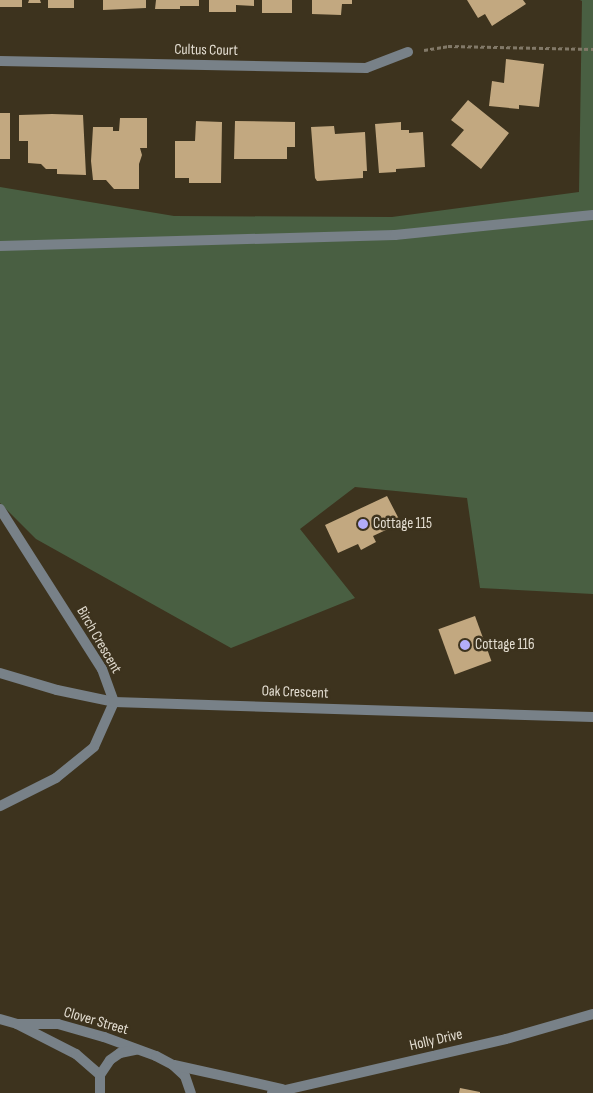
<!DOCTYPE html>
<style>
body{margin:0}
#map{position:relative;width:593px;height:1093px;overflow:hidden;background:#3d331e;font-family:"Sofia Sans Condensed",sans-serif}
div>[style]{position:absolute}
.green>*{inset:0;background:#495f42}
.building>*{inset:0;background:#c2a880;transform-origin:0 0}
.path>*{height:3px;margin-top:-1.5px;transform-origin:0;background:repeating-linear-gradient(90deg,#827968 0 4px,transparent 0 6.5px)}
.service>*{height:10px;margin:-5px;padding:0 5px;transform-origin:5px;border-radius:5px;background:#788188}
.minor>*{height:10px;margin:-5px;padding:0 5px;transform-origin:5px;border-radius:5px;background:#788188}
.dots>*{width:14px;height:14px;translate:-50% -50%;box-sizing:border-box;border:2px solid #3d331e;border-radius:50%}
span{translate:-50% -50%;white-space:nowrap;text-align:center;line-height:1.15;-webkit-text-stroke:5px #3d331e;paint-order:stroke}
.street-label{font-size:15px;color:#e4ded2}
.poi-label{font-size:15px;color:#e4ded2}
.left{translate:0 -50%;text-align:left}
</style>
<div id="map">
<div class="green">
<i style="clip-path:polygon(580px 0,593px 0,593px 594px,480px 588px,467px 498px,355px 487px,300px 529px,355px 598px,231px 648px,36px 539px,0 503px,0 187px,174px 216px,392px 217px,579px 192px,582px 1px)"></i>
</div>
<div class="building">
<i style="left:0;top:0;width:22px;height:7px"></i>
<i style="clip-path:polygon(29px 0,40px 0,41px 3px,28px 3px)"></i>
<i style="left:48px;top:0;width:26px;height:8px"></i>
<i style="clip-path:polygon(103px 0,146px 0,146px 8px,103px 10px)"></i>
<i style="clip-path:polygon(156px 0,199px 0,199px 6px,180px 6px,180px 9px,155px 9px)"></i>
<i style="clip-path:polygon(209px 0,254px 0,254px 6px,236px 5px,236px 12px,209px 12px)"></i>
<i style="left:262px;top:0;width:30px;height:13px"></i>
<i style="clip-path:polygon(312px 0,352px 0,352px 4px,342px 4px,341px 15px,312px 14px)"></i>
<i style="clip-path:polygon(467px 0,523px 0,526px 4px,492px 26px,485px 14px,478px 18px)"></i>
<i style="clip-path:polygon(506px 59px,544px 64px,539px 107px,519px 105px,519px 109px,489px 106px,492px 81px,504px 83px)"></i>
<i style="clip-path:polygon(468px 100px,509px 133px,481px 169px,451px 145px,464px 130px,451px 120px)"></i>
<i style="left:0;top:113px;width:10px;height:46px"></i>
<i style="clip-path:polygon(52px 114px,83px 115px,86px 175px,57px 174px,57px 169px,46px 169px,41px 164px,28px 163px,28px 141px,19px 141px,19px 115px)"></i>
<i style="clip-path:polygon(120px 118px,147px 118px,147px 148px,140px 148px,142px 155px,139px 164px,139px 189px,114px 189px,106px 180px,93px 180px,91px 161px,93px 127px,113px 127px,113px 131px,119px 131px)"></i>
<i style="clip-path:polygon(196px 121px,222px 122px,221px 183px,189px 183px,189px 178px,175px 178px,175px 141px,195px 141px)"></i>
<i style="clip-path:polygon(235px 121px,295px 122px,295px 147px,287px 147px,287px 159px,234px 159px)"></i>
<i style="clip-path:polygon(401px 122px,401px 130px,409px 130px,409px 133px,423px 132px,425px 167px,396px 169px,396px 172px,379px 173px,375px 124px)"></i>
<i style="clip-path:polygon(334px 126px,335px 134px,365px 132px,367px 171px,363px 171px,363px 178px,317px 181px,315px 178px,311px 127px)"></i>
<i style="clip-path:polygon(387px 496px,401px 523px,373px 536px,376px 542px,361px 550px,358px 544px,338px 553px,325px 525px)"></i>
<i style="left:475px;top:616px;width:48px;height:39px;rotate:70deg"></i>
<i style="clip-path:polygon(460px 1088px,480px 1092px,480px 1093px,459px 1093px)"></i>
</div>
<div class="path">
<i style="left:424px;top:50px;width:24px;rotate:-9deg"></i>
<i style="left:448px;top:46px;width:145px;rotate:1.2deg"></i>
</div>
<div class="service">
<i style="left:0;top:246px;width:395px;rotate:-1.6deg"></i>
<i style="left:395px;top:235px;width:199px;rotate:-5.8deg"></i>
</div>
<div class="minor">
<i style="left:0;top:61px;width:366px;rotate:1.1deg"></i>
<i style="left:366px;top:68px;width:45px;rotate:-20.9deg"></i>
<i style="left:0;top:509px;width:190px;rotate:57.5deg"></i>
<i style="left:102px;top:669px;width:35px;rotate:70deg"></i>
<i style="left:114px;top:702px;width:49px;rotate:114deg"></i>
<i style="left:94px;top:747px;width:49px;rotate:140.8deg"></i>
<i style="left:56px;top:778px;width:63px;rotate:153.4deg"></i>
<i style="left:0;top:673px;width:59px;rotate:16.6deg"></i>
<i style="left:57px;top:690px;width:58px;rotate:11.9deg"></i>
<i style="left:114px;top:702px;width:479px;rotate:1.8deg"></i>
<i style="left:0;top:1019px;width:18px;rotate:16deg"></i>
<i style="left:17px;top:1024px;width:66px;rotate:27deg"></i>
<i style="left:76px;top:1054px;width:32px;rotate:41deg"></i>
<i style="left:17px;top:1024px;width:41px"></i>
<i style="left:58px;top:1024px;width:48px;rotate:15.8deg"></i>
<i style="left:104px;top:1037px;width:55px;rotate:20.1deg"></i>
<i style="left:156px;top:1056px;width:19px;rotate:28deg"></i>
<i style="left:173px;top:1065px;width:16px;rotate:43deg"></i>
<i style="left:185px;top:1076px;width:18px;rotate:71deg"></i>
<i style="left:174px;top:1065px;width:111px;rotate:12.5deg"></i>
<i style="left:100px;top:1093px;width:18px;rotate:-90deg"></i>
<i style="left:100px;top:1075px;width:18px;rotate:-56deg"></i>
<i style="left:110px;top:1060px;width:12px;rotate:-35deg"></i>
<i style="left:120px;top:1053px;width:16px;rotate:-11deg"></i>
<i style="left:272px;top:1093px;width:240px;rotate:-13deg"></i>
<i style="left:506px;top:1039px;width:91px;rotate:-16deg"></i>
</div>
<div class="dots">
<i style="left:363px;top:524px;background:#b3adf9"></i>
<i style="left:465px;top:645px;background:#b3adf9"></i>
</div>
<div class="street-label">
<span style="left:206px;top:50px;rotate:1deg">Cultus Court</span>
<span style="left:99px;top:640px;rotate:60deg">Birch Crescent</span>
<span style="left:295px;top:692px;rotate:2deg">Oak Crescent</span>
<span style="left:96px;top:1021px;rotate:16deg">Clover Street</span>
<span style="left:436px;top:1040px;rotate:-13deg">Holly Drive</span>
</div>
<div class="poi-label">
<span class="left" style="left:373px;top:524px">Cottage 115</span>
<span class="left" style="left:475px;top:645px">Cottage 116</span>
</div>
</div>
